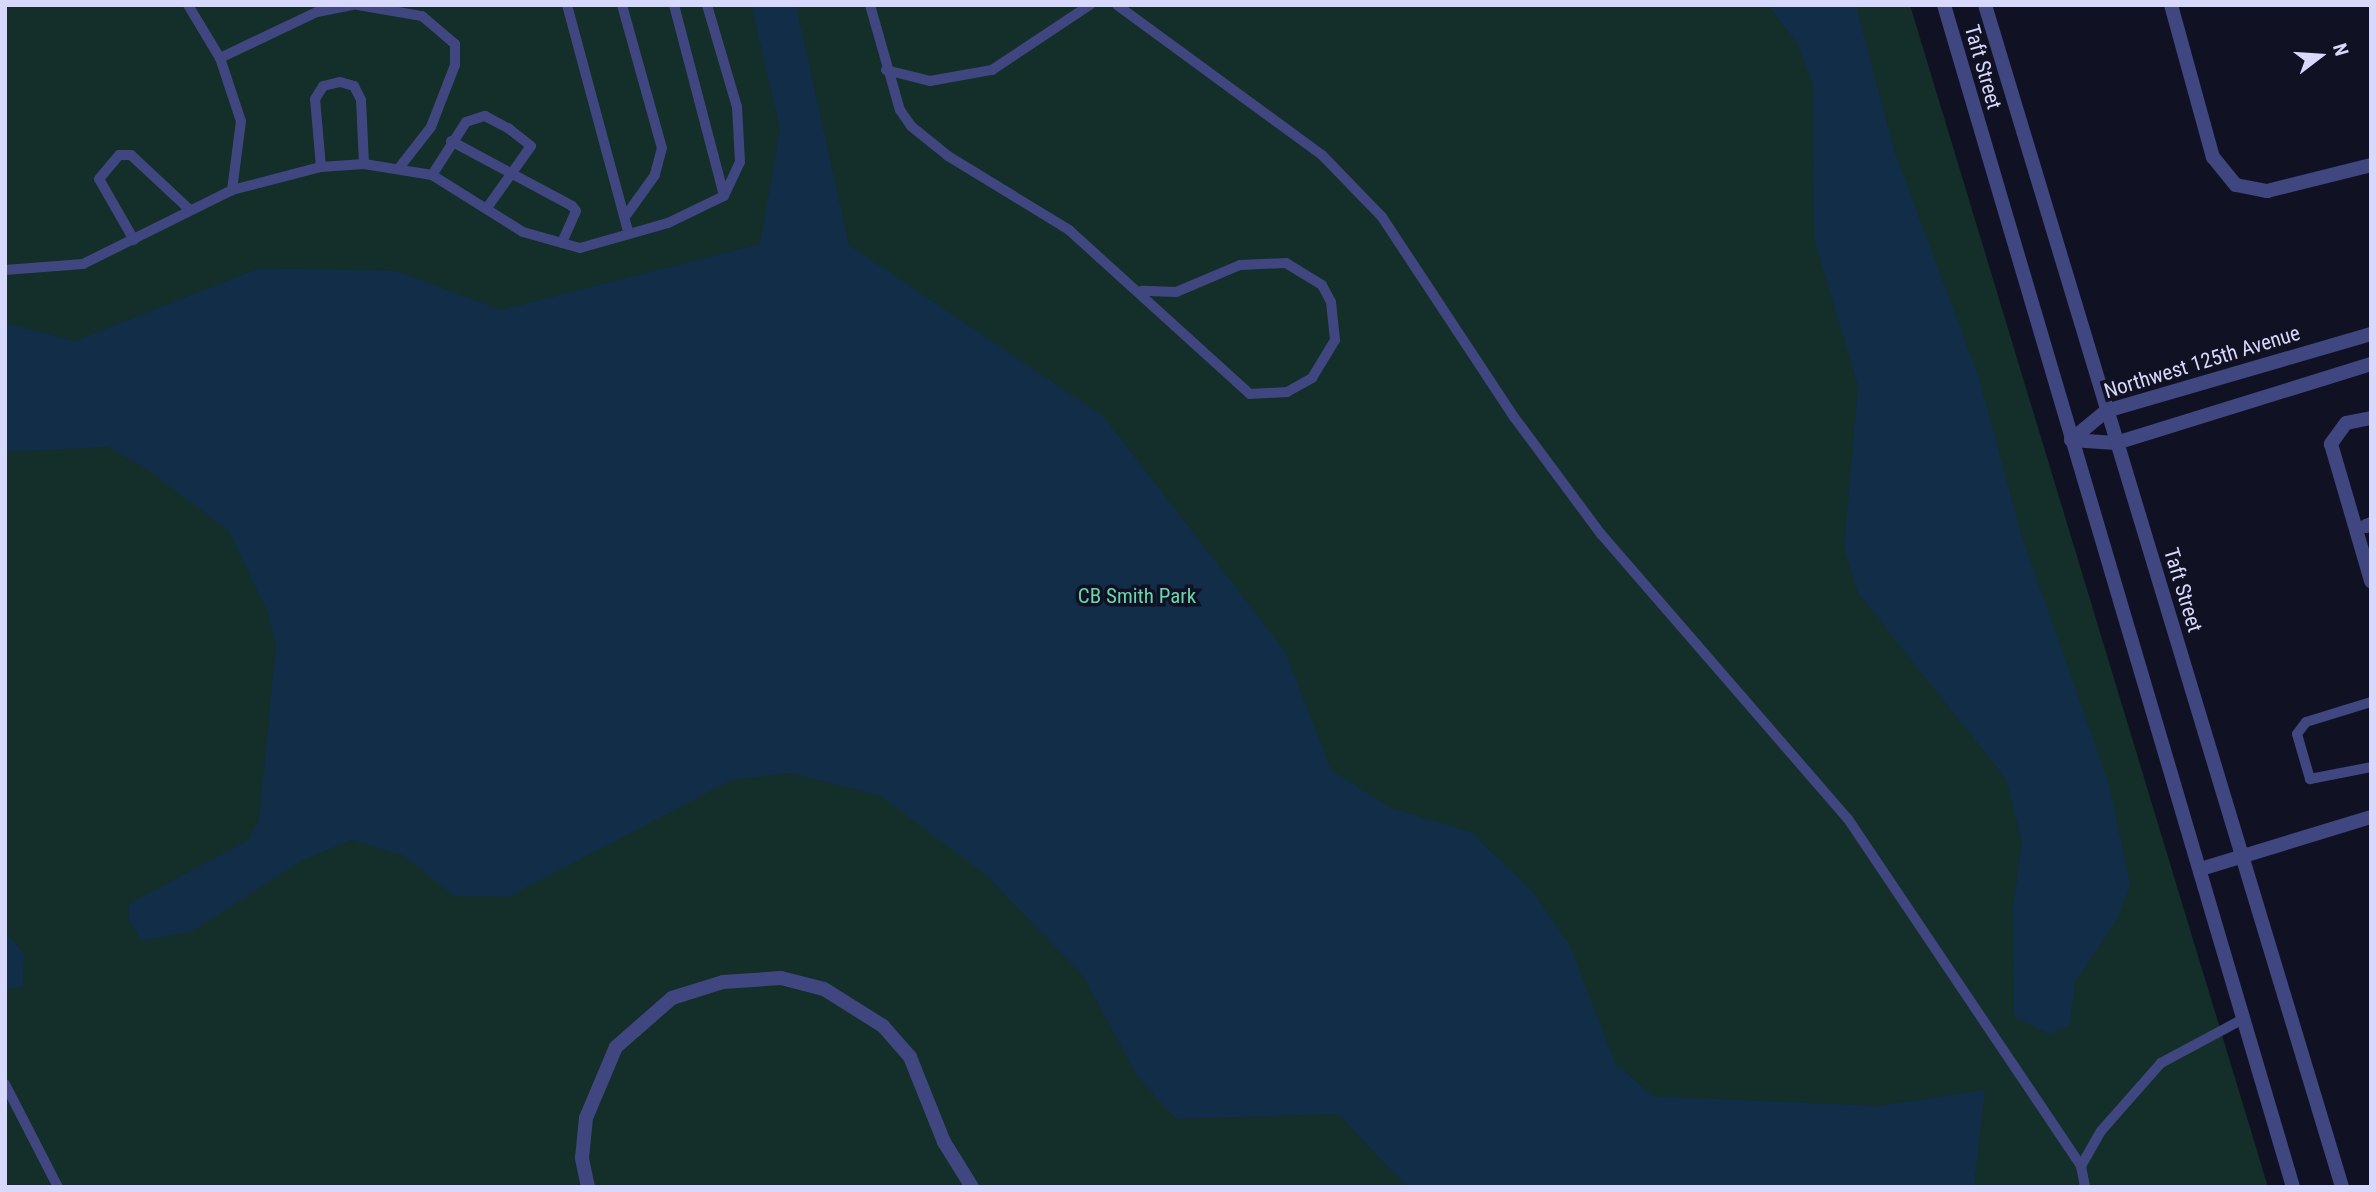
<!DOCTYPE html>
<style>
body{margin:0}
#map{position:relative;width:2376px;height:1192px;overflow:hidden;background:#111124;font-family:"Roboto Condensed",sans-serif}
div>[style]{position:absolute}
.green>*{inset:0;background:#142e29}
.water>*{inset:0;background:#122d47}
.service>*{height:10px;margin:-5px;padding:0 5px;transform-origin:5px;border-radius:5px;background:#40467f}
.minor>*{height:14px;margin:-7px;padding:0 7px;transform-origin:7px;border-radius:7px;background:#40467f}
.tertiary>*{height:14px;margin:-7px;padding:0 7px;transform-origin:7px;border-radius:7px;background:#40467f}
span{translate:-50% -50%;white-space:nowrap;text-align:center;line-height:1.15;-webkit-text-stroke:7px #111124;paint-order:stroke}
.street-label{font-size:21px;color:#d7d8fc}
.park-label{font-size:21px;color:#69d6ab}
.frame{position:absolute;inset:0;border:7px solid #d7d8fc;pointer-events:none}
.north{position:absolute;left:2285px;top:21px;width:70px;height:70px;-webkit-text-stroke:5px #111124;paint-order:stroke;rotate:73deg;font-size:19px;font-weight:700;line-height:28px;text-align:center;color:#d7d8fc}
.north::after{content:'';display:block;margin:auto;width:24px;height:32px;background:#d7d8fc;clip-path:polygon(50% 0,100% 100%,50% 72%,0 100%)}
</style>
<div id="map">
<div class="green">
<i style="clip-path:polygon(5px 5px,1910px 5px,2268px 1187px,5px 1187px)"></i>
</div>
<div class="water">
<i style="clip-path:polygon(751px 5px,796px 5px,849px 245px,1103px 416px,1285px 651px,1331px 770px,1391px 808px,1471px 832px,1533px 892px,1570px 946px,1615px 1063px,1653px 1096px,1878px 1106px,1985px 1090px,1974px 1187px,1407px 1187px,1338px 1114px,1176px 1119px,1137px 1076px,1084px 977px,985px 874px,881px 796px,790px 773px,732px 780px,508px 897px,454px 896px,404px 856px,352px 840px,301px 861px,193px 931px,142px 941px,129px 921px,129px 904px,248px 840px,259px 821px,276px 644px,267px 611px,228px 530px,145px 468px,107px 447px,5px 452px,5px 323px,75px 341px,260px 268px,397px 271px,501px 310px,760px 244px,780px 129px)"></i>
<i style="clip-path:polygon(1768px 5px,1856px 5px,1894px 150px,1979px 378px,2022px 537px,2109px 784px,2130px 884px,2118px 917px,2075px 982px,2070px 1025px,2049px 1034px,2014px 1017px,2013px 909px,2022px 842px,2006px 779px,1858px 593px,1844px 548px,1858px 386px,1814px 238px,1813px 84px,1797px 43px)"></i>
<i style="clip-path:polygon(5px 932px,24px 953px,23px 987px,5px 989px)"></i>
</div>
<div class="service">
<i style="left:188px;top:5px;width:62px;rotate:58.9deg"></i>
<i style="left:220px;top:58px;width:66px;rotate:71.6deg"></i>
<i style="left:241px;top:121px;width:70px;rotate:97.4deg"></i>
<i style="left:358px;top:5px;width:65px;rotate:9.8deg"></i>
<i style="left:422px;top:16px;width:43px;rotate:40.3deg"></i>
<i style="left:455px;top:44px;width:21px;rotate:90deg"></i>
<i style="left:455px;top:65px;width:66px;rotate:111.2deg"></i>
<i style="left:431px;top:127px;width:52px;rotate:128deg"></i>
<i style="left:567px;top:5px;width:237px;rotate:74.9deg"></i>
<i style="left:622px;top:5px;width:148px;rotate:74.4deg"></i>
<i style="left:662px;top:148px;width:28px;rotate:105deg"></i>
<i style="left:655px;top:175px;width:48px;rotate:125.7deg"></i>
<i style="left:674px;top:5px;width:197px;rotate:75.3deg"></i>
<i style="left:870px;top:5px;width:109px;rotate:74.1deg"></i>
<i style="left:900px;top:110px;width:19px;rotate:55deg"></i>
<i style="left:911px;top:126px;width:48px;rotate:39deg"></i>
<i style="left:948px;top:156px;width:142px;rotate:31.4deg"></i>
<i style="left:1069px;top:230px;width:244px;rotate:42.2deg"></i>
<i style="left:1250px;top:394px;width:37px;rotate:-3deg"></i>
<i style="left:1287px;top:392px;width:29px;rotate:-29deg"></i>
<i style="left:1312px;top:378px;width:44px;rotate:-58.8deg"></i>
<i style="left:1335px;top:340px;width:38px;rotate:-96deg"></i>
<i style="left:1331px;top:302px;width:19px;rotate:-118deg"></i>
<i style="left:1322px;top:285px;width:42px;rotate:-148.6deg"></i>
<i style="left:1286px;top:263px;width:46px;rotate:177.5deg"></i>
<i style="left:1240px;top:265px;width:69px;rotate:157.1deg"></i>
<i style="left:1176px;top:292px;width:34px;rotate:-178deg"></i>
<i style="left:1117px;top:5px;width:254px;rotate:36.2deg"></i>
<i style="left:1322px;top:155px;width:86px;rotate:45.9deg"></i>
<i style="left:1382px;top:217px;width:240px;rotate:56.6deg"></i>
<i style="left:1514px;top:417px;width:146px;rotate:53.4deg"></i>
<i style="left:1601px;top:534px;width:377px;rotate:49.1deg"></i>
<i style="left:1848px;top:819px;width:418px;rotate:56.1deg"></i>
<i style="left:2081px;top:1166px;width:21px;rotate:79deg"></i>
<i style="left:220px;top:58px;width:107px;rotate:-25.4deg"></i>
<i style="left:317px;top:12px;width:37px;rotate:-11deg"></i>
<i style="left:886px;top:70px;width:45px;rotate:14deg"></i>
<i style="left:930px;top:81px;width:63px;rotate:-10.1deg"></i>
<i style="left:992px;top:70px;width:118px;rotate:-33.6deg"></i>
<i style="left:451px;top:141px;width:137px;rotate:28.2deg"></i>
<i style="left:572px;top:206px;width:6px;rotate:51deg"></i>
<i style="left:576px;top:211px;width:35px;rotate:114deg"></i>
<i style="left:321px;top:167px;width:68px;rotate:-95deg"></i>
<i style="left:315px;top:99px;width:15px;rotate:-58deg"></i>
<i style="left:323px;top:86px;width:17px;rotate:-13deg"></i>
<i style="left:340px;top:82px;width:15px;rotate:16deg"></i>
<i style="left:354px;top:86px;width:16px;rotate:63deg"></i>
<i style="left:361px;top:100px;width:64px;rotate:87.3deg"></i>
<i style="left:432px;top:175px;width:63px;rotate:-57.3deg"></i>
<i style="left:466px;top:122px;width:20px;rotate:-18deg"></i>
<i style="left:485px;top:116px;width:26px;rotate:28deg"></i>
<i style="left:508px;top:128px;width:29px;rotate:38deg"></i>
<i style="left:531px;top:146px;width:72px;rotate:125.4deg"></i>
<i style="left:134px;top:240px;width:70px;rotate:-119.8deg"></i>
<i style="left:99px;top:179px;width:31px;rotate:-50deg"></i>
<i style="left:119px;top:155px;width:12px"></i>
<i style="left:131px;top:155px;width:79px;rotate:43deg"></i>
<i style="left:5px;top:270px;width:78px;rotate:-4.4deg"></i>
<i style="left:83px;top:264px;width:166px;rotate:-26.4deg"></i>
<i style="left:232px;top:190px;width:92px;rotate:-14.5deg"></i>
<i style="left:321px;top:167px;width:43px;rotate:-4deg"></i>
<i style="left:364px;top:164px;width:69px;rotate:9.2deg"></i>
<i style="left:432px;top:175px;width:107px;rotate:32.1deg"></i>
<i style="left:523px;top:232px;width:59px;rotate:15.7deg"></i>
<i style="left:580px;top:248px;width:91px;rotate:-15.9deg"></i>
<i style="left:668px;top:223px;width:62px;rotate:-25.7deg"></i>
<i style="left:724px;top:196px;width:38px;rotate:-65deg"></i>
<i style="left:740px;top:162px;width:55px;rotate:-93.1deg"></i>
<i style="left:737px;top:107px;width:106px;rotate:-106.4deg"></i>
<i style="left:2371px;top:702px;width:68px;rotate:162.9deg"></i>
<i style="left:2306px;top:722px;width:15px;rotate:127deg"></i>
<i style="left:2297px;top:734px;width:47px;rotate:73.9deg"></i>
<i style="left:2310px;top:779px;width:62px;rotate:-11.1deg"></i>
<i style="left:5px;top:1084px;width:116px;rotate:62.8deg"></i>
<i style="left:2081px;top:1166px;width:40px;rotate:-60.3deg"></i>
<i style="left:2101px;top:1131px;width:91px;rotate:-48.6deg"></i>
<i style="left:2161px;top:1063px;width:95px;rotate:-28.2deg"></i>
</div>
<div class="minor">
<i style="left:2171px;top:5px;width:158px;rotate:74.6deg"></i>
<i style="left:2213px;top:157px;width:36px;rotate:51deg"></i>
<i style="left:2236px;top:185px;width:32px;rotate:11deg"></i>
<i style="left:2267px;top:191px;width:107px;rotate:-14deg"></i>
<i style="left:2371px;top:418px;width:25px;rotate:169deg"></i>
<i style="left:2346px;top:423px;width:26px;rotate:126deg"></i>
<i style="left:2331px;top:444px;width:143px;rotate:73.7deg"></i>
<i style="left:2071px;top:440px;width:45px;rotate:-39.6deg"></i>
<i style="left:2106px;top:411px;width:276px;rotate:-16.2deg"></i>
<i style="left:2071px;top:440px;width:45px;rotate:3.8deg"></i>
<i style="left:2116px;top:443px;width:267px;rotate:-17.2deg"></i>
<i style="left:2366px;top:526px;width:5px;rotate:-22deg"></i>
<i style="left:2204px;top:868px;width:175px;rotate:-17deg"></i>
<i style="left:588px;top:1187px;width:30px;rotate:-102deg"></i>
<i style="left:582px;top:1158px;width:40px;rotate:-84.3deg"></i>
<i style="left:586px;top:1118px;width:77px;rotate:-67.1deg"></i>
<i style="left:616px;top:1047px;width:74px;rotate:-41.2deg"></i>
<i style="left:672px;top:998px;width:53px;rotate:-17.4deg"></i>
<i style="left:723px;top:982px;width:58px;rotate:-3.9deg"></i>
<i style="left:781px;top:978px;width:44px;rotate:14.3deg"></i>
<i style="left:824px;top:989px;width:70px;rotate:32.1deg"></i>
<i style="left:883px;top:1026px;width:41px;rotate:48.9deg"></i>
<i style="left:910px;top:1057px;width:92px;rotate:68.2deg"></i>
<i style="left:944px;top:1142px;width:53px;rotate:58.1deg"></i>
</div>
<div class="tertiary">
<i style="left:1944px;top:5px;width:1232px;rotate:73.55deg"></i>
<i style="left:1985px;top:5px;width:1235px;rotate:73.19deg"></i>
</div>
<div class="street-label">
<span style="left:1983px;top:67px;rotate:74deg">Taft Street</span>
<span style="left:2202px;top:362px;rotate:-17deg">Northwest 125th Avenue</span>
<span style="left:2183px;top:590px;rotate:73deg">Taft Street</span>
</div>
<div class="park-label">
<span style="left:1137px;top:596px">CB Smith Park</span>
</div>
<div class="frame"></div>
<div class="north">N</div>
</div>
